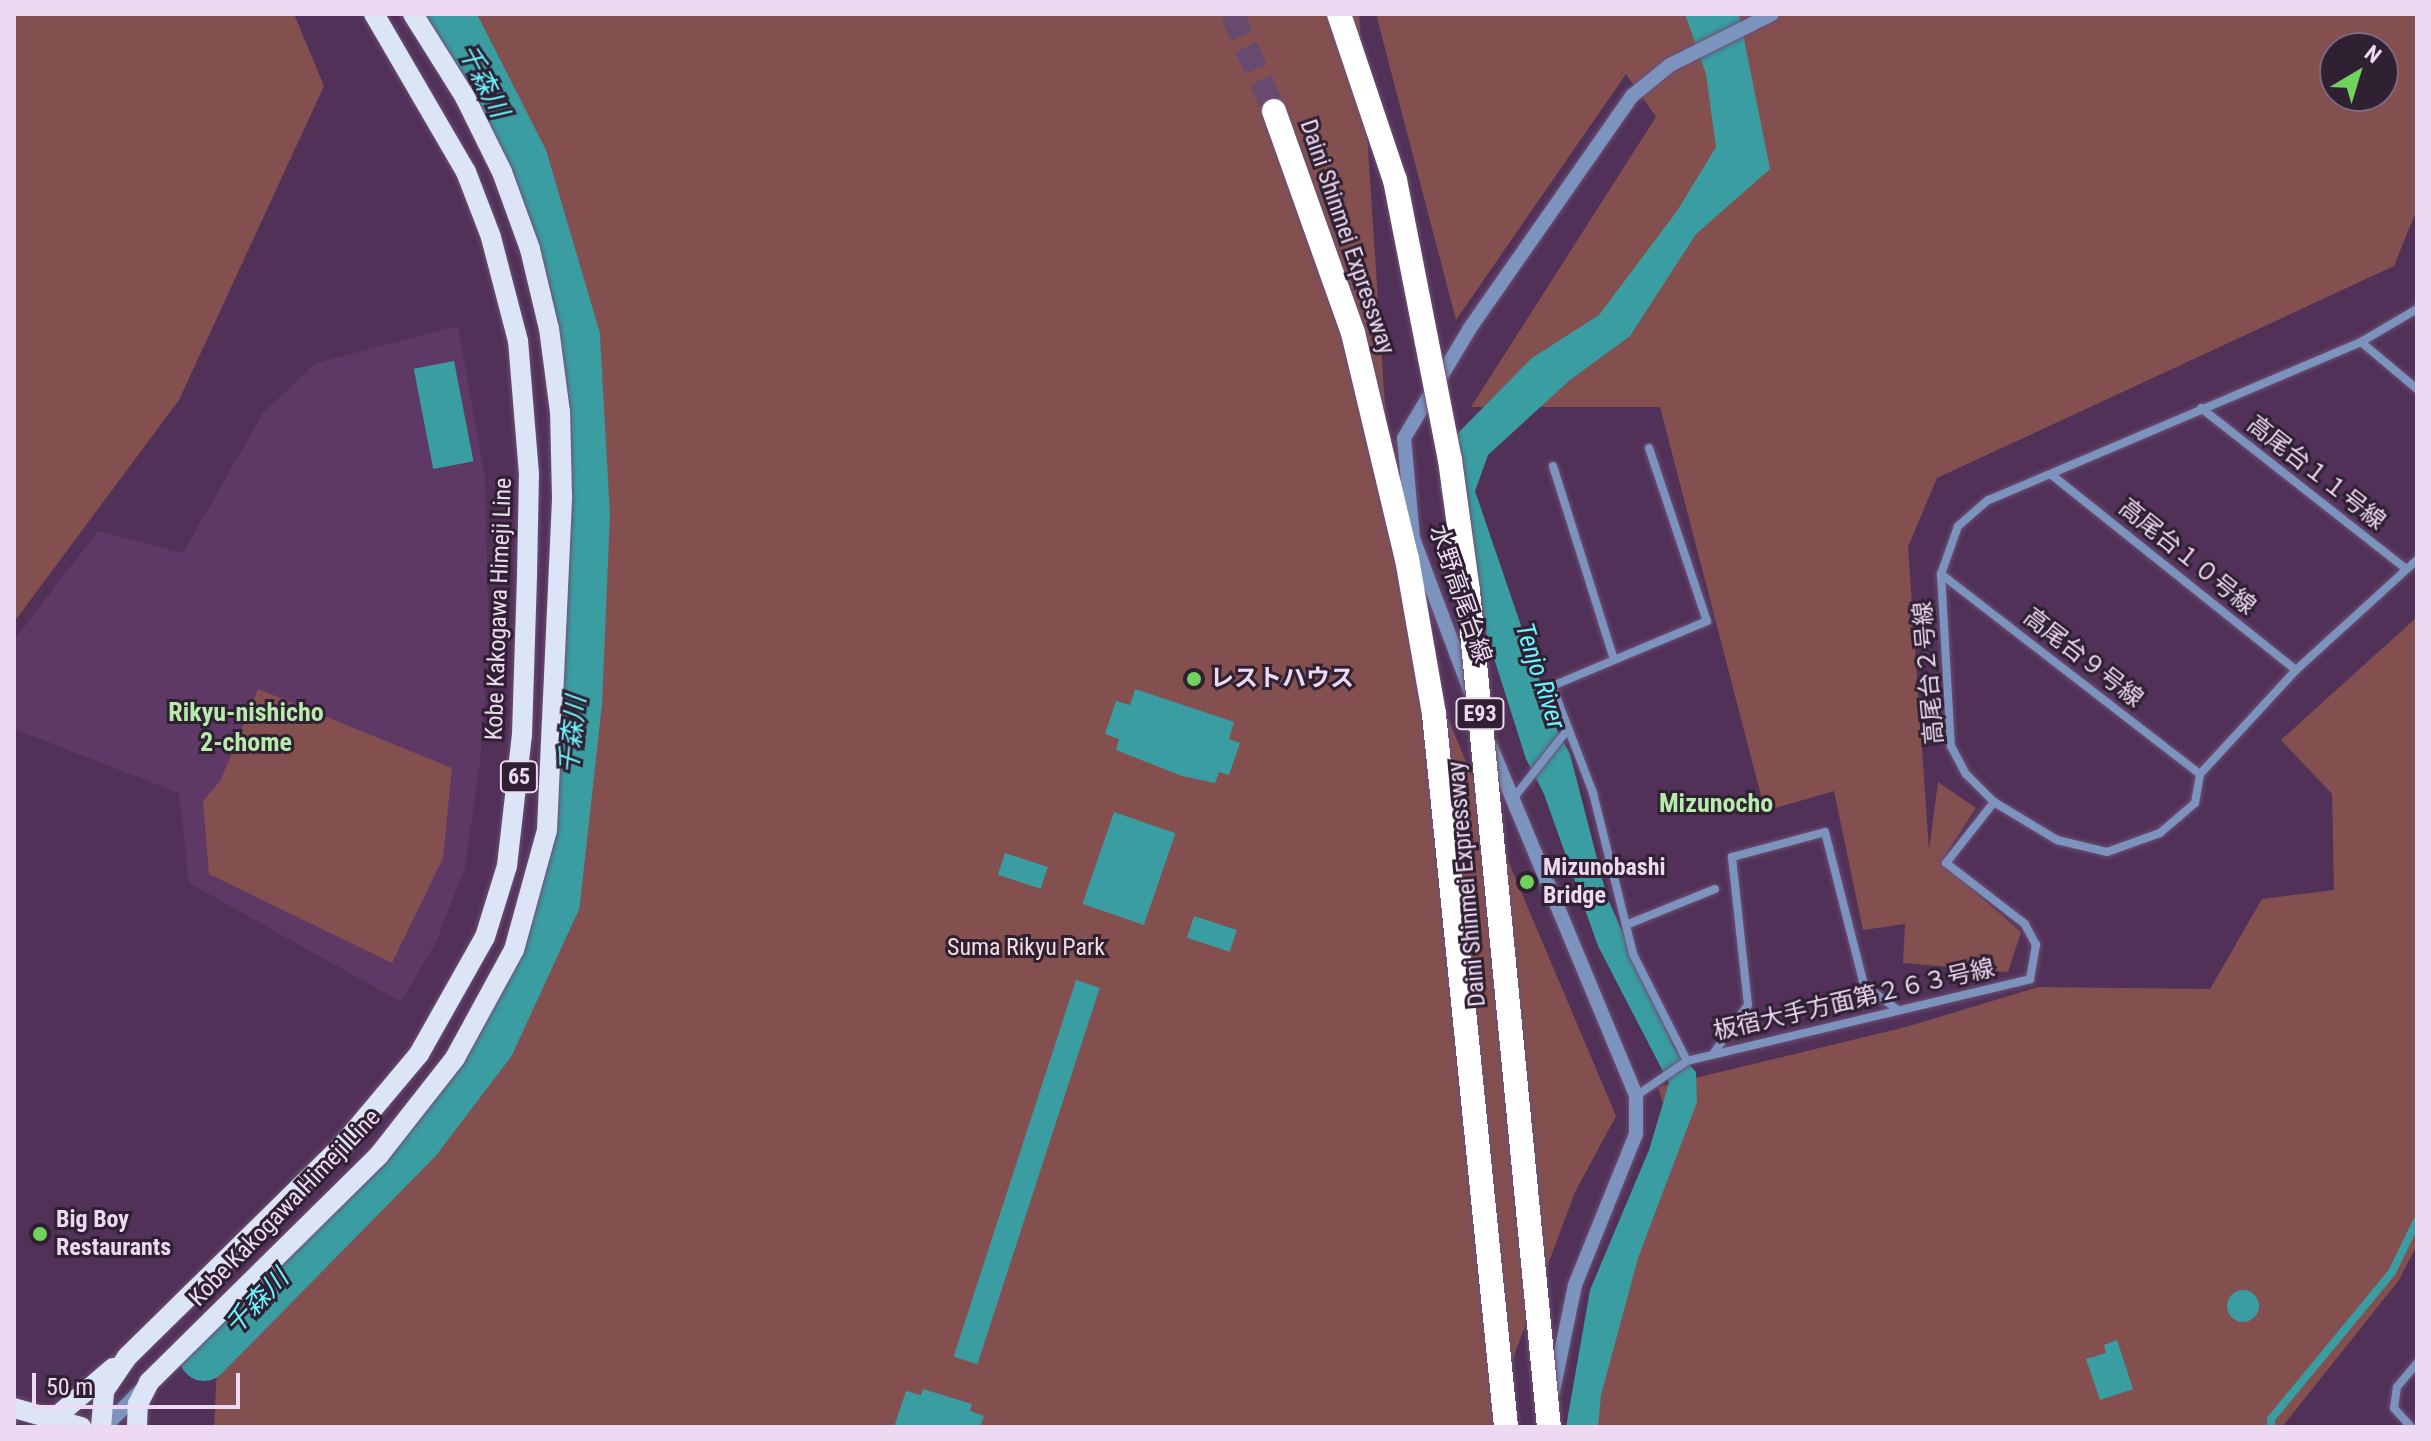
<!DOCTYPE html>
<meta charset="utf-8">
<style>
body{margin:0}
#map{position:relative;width:2431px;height:1441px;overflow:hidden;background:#513158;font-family:"Roboto Condensed","Noto Sans JP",sans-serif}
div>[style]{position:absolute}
.built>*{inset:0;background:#5e3966}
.green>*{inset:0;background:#84504f}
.water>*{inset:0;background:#399da2;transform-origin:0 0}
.round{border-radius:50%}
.stream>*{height:8px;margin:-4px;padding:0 4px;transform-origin:4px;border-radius:4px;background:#399da2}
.river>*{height:50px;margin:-25px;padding:0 25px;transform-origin:25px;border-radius:25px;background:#399da2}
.primary-tunnel>*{height:20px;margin-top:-10px;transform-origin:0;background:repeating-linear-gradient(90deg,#684a6f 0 20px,transparent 0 30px)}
.motorway-tunnel>*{height:24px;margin-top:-12px;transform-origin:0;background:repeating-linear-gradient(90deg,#684a6f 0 24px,transparent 0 36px)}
.roads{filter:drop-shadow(0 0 2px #6d4f74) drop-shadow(0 0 2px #6d4f74)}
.minor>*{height:8px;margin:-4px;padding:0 4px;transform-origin:4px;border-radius:4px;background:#7b93bd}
.tertiary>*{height:14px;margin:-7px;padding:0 7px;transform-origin:7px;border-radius:7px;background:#7b93bd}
.primary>*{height:20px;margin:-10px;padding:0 10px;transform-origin:10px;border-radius:10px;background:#dbe5f6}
.motorway>*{height:24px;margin:-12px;padding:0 12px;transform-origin:12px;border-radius:12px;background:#fff}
.bridges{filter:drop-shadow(0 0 2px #6d4f74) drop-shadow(0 0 2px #6d4f74)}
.motorway-bridge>*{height:24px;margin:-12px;padding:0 12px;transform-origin:12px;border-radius:12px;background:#fff}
.dots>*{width:22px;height:22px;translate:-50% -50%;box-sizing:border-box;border:4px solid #2f2032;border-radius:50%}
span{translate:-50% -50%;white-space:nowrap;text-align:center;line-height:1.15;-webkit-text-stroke:6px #2f2032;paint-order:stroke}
.shield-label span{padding:2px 6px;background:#2f2032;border:2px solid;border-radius:6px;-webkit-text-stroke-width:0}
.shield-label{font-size:22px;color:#edd9f1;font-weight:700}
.street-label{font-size:24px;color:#edd9f1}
.poi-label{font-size:24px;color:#edd9f1;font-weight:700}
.left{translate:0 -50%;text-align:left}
.park-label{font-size:24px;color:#f4dedd}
.water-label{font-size:26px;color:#6af6fe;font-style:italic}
.neighbourhood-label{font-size:26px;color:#b7ecad;font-weight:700}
.frame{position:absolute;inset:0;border:16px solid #edd9f1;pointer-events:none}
.north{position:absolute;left:2319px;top:32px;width:80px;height:80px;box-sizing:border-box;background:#2f2032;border:2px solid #7b6a7e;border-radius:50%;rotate:38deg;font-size:22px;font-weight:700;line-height:32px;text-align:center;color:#edd9f1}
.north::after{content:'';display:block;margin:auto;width:28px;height:36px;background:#71d35e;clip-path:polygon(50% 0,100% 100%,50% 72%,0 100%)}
.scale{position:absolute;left:32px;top:1373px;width:208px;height:36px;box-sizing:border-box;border:4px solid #edd9f1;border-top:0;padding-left:10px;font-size:24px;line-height:28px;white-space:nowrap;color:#edd9f1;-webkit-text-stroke:6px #2f2032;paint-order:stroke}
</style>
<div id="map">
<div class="built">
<i style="clip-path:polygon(458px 326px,485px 478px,489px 647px,480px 762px,465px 867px,437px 940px,401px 1002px,189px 883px,179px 793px,14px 729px,14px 640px,98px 531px,183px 553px,263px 413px,316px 363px)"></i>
</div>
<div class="green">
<i style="clip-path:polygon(14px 14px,294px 14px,324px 86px,179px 400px,14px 622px)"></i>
<i style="clip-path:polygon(444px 14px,1359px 14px,1386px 421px,1435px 688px,1616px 1116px,1575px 1192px,1493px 1412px,1495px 1427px,214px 1427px,217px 1368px,425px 1139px,507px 1012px,548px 899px,568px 811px,576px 512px,568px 334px,511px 136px)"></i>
<i style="clip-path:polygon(evenodd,1376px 14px,2417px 14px,2417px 209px,2394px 266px,1937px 478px,1908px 547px,1929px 850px,1938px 782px,1976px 808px,1941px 862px,2021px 932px,2008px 972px,1903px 963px,1905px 924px,1863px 930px,1834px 791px,1765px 811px,1660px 407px,1471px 407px,1656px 117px,1626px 74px,1456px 320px,1376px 14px,2335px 48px,2383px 48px,2383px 96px,2335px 96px,2335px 48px)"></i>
<i style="clip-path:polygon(2417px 617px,2417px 1245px,2399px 1280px,2282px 1427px,1578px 1427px,1668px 1119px,1658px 1087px,1906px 1027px,2038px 987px,2210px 989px,2262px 899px,2334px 890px,2332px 794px,2281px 740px)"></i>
<i style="clip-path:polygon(258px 689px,452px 768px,443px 858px,392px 963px,209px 874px,203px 801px,221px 780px)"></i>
</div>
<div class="water">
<i style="clip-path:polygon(1685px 14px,1739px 14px,1770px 169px,1696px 234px,1630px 336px,1570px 380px,1488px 455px,1475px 491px,1555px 725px,1570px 754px,1607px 897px,1675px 1049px,1696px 1072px,1697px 1102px,1638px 1258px,1601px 1395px,1598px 1427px,1566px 1427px,1590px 1290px,1649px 1150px,1669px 1083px,1598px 946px,1544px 794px,1526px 759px,1440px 488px,1458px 433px,1532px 358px,1599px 315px,1677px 211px,1716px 147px,1706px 74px)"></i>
<i style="left:454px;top:361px;width:102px;height:41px;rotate:79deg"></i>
<i style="clip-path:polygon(1135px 689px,1234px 722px,1229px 739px,1240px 743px,1229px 775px,1219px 772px,1215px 783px,1182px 776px,1116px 750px,1119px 739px,1105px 734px,1116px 701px,1130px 705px)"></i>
<i style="left:1114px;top:812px;width:65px;height:97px;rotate:19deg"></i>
<i style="left:1005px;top:853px;width:45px;height:23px;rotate:18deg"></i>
<i style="left:1194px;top:916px;width:45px;height:23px;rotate:18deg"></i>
<i style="left:1076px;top:980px;width:25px;height:396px;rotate:18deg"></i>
<i class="round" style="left:2227px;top:1290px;width:32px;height:32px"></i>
<i style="clip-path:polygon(2117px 1340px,2133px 1389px,2100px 1400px,2086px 1359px,2106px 1353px,2104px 1345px)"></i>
<i style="clip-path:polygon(923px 1389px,972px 1404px,970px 1411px,984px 1416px,980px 1427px,894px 1427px,906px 1391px,921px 1395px)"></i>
</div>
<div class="stream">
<i style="left:2271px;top:1427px;width:8px;rotate:-90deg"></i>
<i style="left:2271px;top:1419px;width:190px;rotate:-50.5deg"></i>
<i style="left:2392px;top:1272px;width:57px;rotate:-63.9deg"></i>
</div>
<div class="river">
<i style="left:204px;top:1356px;width:305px;rotate:-45.5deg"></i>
<i style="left:418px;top:1138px;width:119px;rotate:-52.8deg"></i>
<i style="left:490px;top:1043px;width:155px;rotate:-65.3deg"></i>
<i style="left:555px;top:902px;width:199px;rotate:-83.7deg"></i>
<i style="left:577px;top:704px;width:188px;rotate:-87.6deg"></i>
<i style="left:585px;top:516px;width:179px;rotate:-93.2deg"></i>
<i style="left:575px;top:337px;width:184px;rotate:-106.4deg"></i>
<i style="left:523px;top:160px;width:164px;rotate:-116.9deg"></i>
</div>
<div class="primary-tunnel">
<i style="left:14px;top:1426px;width:3px;rotate:18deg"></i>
</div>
<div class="motorway-tunnel">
<i style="left:1232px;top:14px;width:106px;rotate:66.6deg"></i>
</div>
<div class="roads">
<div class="minor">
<i style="left:2417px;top:309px;width:65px;rotate:149.5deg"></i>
<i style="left:2361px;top:342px;width:405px;rotate:157deg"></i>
<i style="left:1988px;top:500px;width:40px;rotate:139deg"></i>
<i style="left:1958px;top:526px;width:51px;rotate:109.5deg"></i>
<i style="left:1941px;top:574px;width:172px;rotate:86.7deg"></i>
<i style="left:1951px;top:746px;width:32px;rotate:62deg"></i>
<i style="left:1966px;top:774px;width:40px;rotate:45deg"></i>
<i style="left:1994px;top:802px;width:74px;rotate:31.1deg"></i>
<i style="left:2057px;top:840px;width:51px;rotate:13.5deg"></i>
<i style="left:2107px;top:852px;width:56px;rotate:-19.7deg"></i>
<i style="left:2160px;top:833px;width:46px;rotate:-40.6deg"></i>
<i style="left:2195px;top:803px;width:29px;rotate:-80deg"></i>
<i style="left:2200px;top:774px;width:142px;rotate:-47.3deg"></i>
<i style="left:2296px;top:670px;width:164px;rotate:-42.3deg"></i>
<i style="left:2361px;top:342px;width:73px;rotate:40deg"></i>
<i style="left:2201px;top:408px;width:261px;rotate:38.1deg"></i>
<i style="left:1649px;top:448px;width:182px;rotate:71.5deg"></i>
<i style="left:1707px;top:621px;width:168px;rotate:157.2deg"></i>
<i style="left:1552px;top:686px;width:115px;rotate:69deg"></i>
<i style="left:1593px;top:793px;width:166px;rotate:76deg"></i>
<i style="left:1633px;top:954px;width:120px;rotate:63.2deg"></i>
<i style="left:1553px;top:466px;width:203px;rotate:72.5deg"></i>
<i style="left:2053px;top:476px;width:311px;rotate:38.6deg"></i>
<i style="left:1941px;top:574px;width:327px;rotate:37.7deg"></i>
<i style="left:1512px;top:800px;width:90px;rotate:-51.7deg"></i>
<i style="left:1626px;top:925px;width:96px;rotate:-22deg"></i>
<i style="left:1713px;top:1054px;width:60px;rotate:-54.5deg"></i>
<i style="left:1748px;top:1005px;width:149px;rotate:-96.2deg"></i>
<i style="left:1732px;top:857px;width:96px;rotate:-15deg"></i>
<i style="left:1825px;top:832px;width:158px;rotate:75.7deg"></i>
<i style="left:1864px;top:985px;width:42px;rotate:36.3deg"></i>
<i style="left:1636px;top:1096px;width:62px;rotate:-34.5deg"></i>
<i style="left:1687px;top:1061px;width:353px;rotate:-13.4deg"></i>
<i style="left:2030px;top:979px;width:35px;rotate:-80deg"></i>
<i style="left:2036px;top:945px;width:24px;rotate:-118deg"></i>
<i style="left:2025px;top:924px;width:100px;rotate:-142.3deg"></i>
<i style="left:1946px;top:863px;width:78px;rotate:-51.8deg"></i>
<i style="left:2411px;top:1427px;width:25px;rotate:-132deg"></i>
<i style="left:2394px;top:1408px;width:21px;rotate:-82deg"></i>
<i style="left:2397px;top:1387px;width:31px;rotate:-50deg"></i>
</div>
<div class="tertiary">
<i style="left:1470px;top:690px;width:162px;rotate:-110.6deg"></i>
<i style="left:1413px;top:538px;width:100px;rotate:-95.1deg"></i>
<i style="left:1404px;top:438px;width:128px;rotate:-59deg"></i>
<i style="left:1470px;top:328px;width:283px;rotate:-55.1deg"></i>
<i style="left:1632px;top:96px;width:49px;rotate:-39.2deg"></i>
<i style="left:1670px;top:65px;width:114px;rotate:-26.6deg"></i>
<i style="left:1491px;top:747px;width:378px;rotate:67.4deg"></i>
<i style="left:1636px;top:1096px;width:38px;rotate:90deg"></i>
<i style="left:1636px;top:1134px;width:163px;rotate:112deg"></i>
<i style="left:1575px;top:1285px;width:108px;rotate:101.7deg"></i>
<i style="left:105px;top:1427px;width:50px;rotate:-45.8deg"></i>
</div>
<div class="primary">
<i style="left:14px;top:1408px;width:70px;rotate:15.8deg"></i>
<i style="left:50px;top:1422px;width:83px;rotate:-40.6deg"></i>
<i style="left:101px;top:1427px;width:36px;rotate:-85deg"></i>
<i style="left:104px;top:1391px;width:41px;rotate:-55.9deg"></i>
<i style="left:127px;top:1357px;width:300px;rotate:-44.5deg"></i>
<i style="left:341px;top:1147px;width:121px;rotate:-50deg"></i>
<i style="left:419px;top:1054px;width:134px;rotate:-60.6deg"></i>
<i style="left:485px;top:937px;width:74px;rotate:-72.8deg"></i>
<i style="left:507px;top:866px;width:132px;rotate:-83.5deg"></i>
<i style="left:522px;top:735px;width:159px;rotate:-88.2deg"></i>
<i style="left:527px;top:576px;width:102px;rotate:-88.9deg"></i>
<i style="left:529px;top:474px;width:133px;rotate:-94.7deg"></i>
<i style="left:518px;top:341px;width:107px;rotate:-104.6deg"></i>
<i style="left:491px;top:237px;width:70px;rotate:-111deg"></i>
<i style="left:466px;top:172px;width:183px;rotate:-120.2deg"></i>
<i style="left:137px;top:1427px;width:23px;rotate:-88deg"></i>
<i style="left:138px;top:1404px;width:25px;rotate:-63deg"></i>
<i style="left:149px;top:1382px;width:323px;rotate:-44.6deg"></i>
<i style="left:379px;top:1155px;width:123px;rotate:-51.9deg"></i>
<i style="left:455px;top:1058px;width:123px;rotate:-61.4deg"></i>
<i style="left:514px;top:950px;width:124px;rotate:-74.6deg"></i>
<i style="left:547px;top:830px;width:333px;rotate:-87.4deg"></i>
<i style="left:562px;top:497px;width:85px;rotate:-91.3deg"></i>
<i style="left:560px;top:412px;width:84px;rotate:-97.5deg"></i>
<i style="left:549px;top:329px;width:82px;rotate:-103.4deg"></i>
<i style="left:530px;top:249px;width:82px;rotate:-110deg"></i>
<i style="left:502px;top:172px;width:84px;rotate:-116.3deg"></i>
<i style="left:465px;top:97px;width:98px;rotate:-122.1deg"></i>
</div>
<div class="motorway">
<i style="left:1274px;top:111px;width:236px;rotate:70.4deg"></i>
<i style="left:1353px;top:333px;width:232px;rotate:76.6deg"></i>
<i style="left:1407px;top:559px;width:157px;rotate:80.1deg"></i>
<i style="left:1434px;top:714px;width:717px;rotate:84.23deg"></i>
</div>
</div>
<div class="bridges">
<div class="motorway-bridge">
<i style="left:1339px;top:14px;width:175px;rotate:71.4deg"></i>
<i style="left:1395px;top:180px;width:285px;rotate:78.9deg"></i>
<i style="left:1450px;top:460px;width:132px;rotate:82.2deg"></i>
<i style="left:1468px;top:591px;width:840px;rotate:84.47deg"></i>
</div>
</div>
<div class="dots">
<i style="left:1194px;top:679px;background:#71d35e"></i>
<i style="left:1527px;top:882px;background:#71d35e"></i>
<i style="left:40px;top:1234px;background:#71d35e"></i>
</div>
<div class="shield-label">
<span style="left:1480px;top:714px">E93</span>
<span style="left:519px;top:777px">65</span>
</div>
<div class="street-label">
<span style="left:1347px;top:237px;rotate:71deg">Daini Shinmei Expressway</span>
<span style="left:2316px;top:473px;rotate:38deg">高尾台１１号線</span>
<span style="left:2187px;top:557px;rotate:39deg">高尾台１０号線</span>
<span style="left:1460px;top:594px;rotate:71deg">水野高尾台線</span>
<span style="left:499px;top:609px;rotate:-88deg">Kobe Kakogawa Himeji Line</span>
<span style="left:2083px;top:658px;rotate:38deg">高尾台９号線</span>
<span style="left:1929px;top:673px;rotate:-95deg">高尾台２号線</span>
<span style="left:1467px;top:884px;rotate:-95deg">Daini Shinmei Expressway</span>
<span style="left:1854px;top:1000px;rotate:-13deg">板宿大手方面第２６３号線</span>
<span style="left:285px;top:1208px;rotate:-46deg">Kobe Kakogawa Himeji Line</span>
</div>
<div class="poi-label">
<span class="left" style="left:1210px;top:679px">レストハウス</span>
<span class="left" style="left:1543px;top:882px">Mizunobashi<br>Bridge</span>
<span class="left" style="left:56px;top:1234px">Big Boy<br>Restaurants</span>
</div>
<div class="park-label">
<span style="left:1026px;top:948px">Suma Rikyu Park</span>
</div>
<div class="water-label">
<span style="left:483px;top:81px;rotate:63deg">千森川</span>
<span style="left:1540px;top:676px;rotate:72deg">Tenjo River</span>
<span style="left:573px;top:735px;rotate:-84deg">千森川</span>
<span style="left:257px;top:1302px;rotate:-46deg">千森川</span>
</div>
<div class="neighbourhood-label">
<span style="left:246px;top:728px">Rikyu-nishicho<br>2-chome</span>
<span style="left:1716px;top:804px">Mizunocho</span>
</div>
<div class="frame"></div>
<div class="north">N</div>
<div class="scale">50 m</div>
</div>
